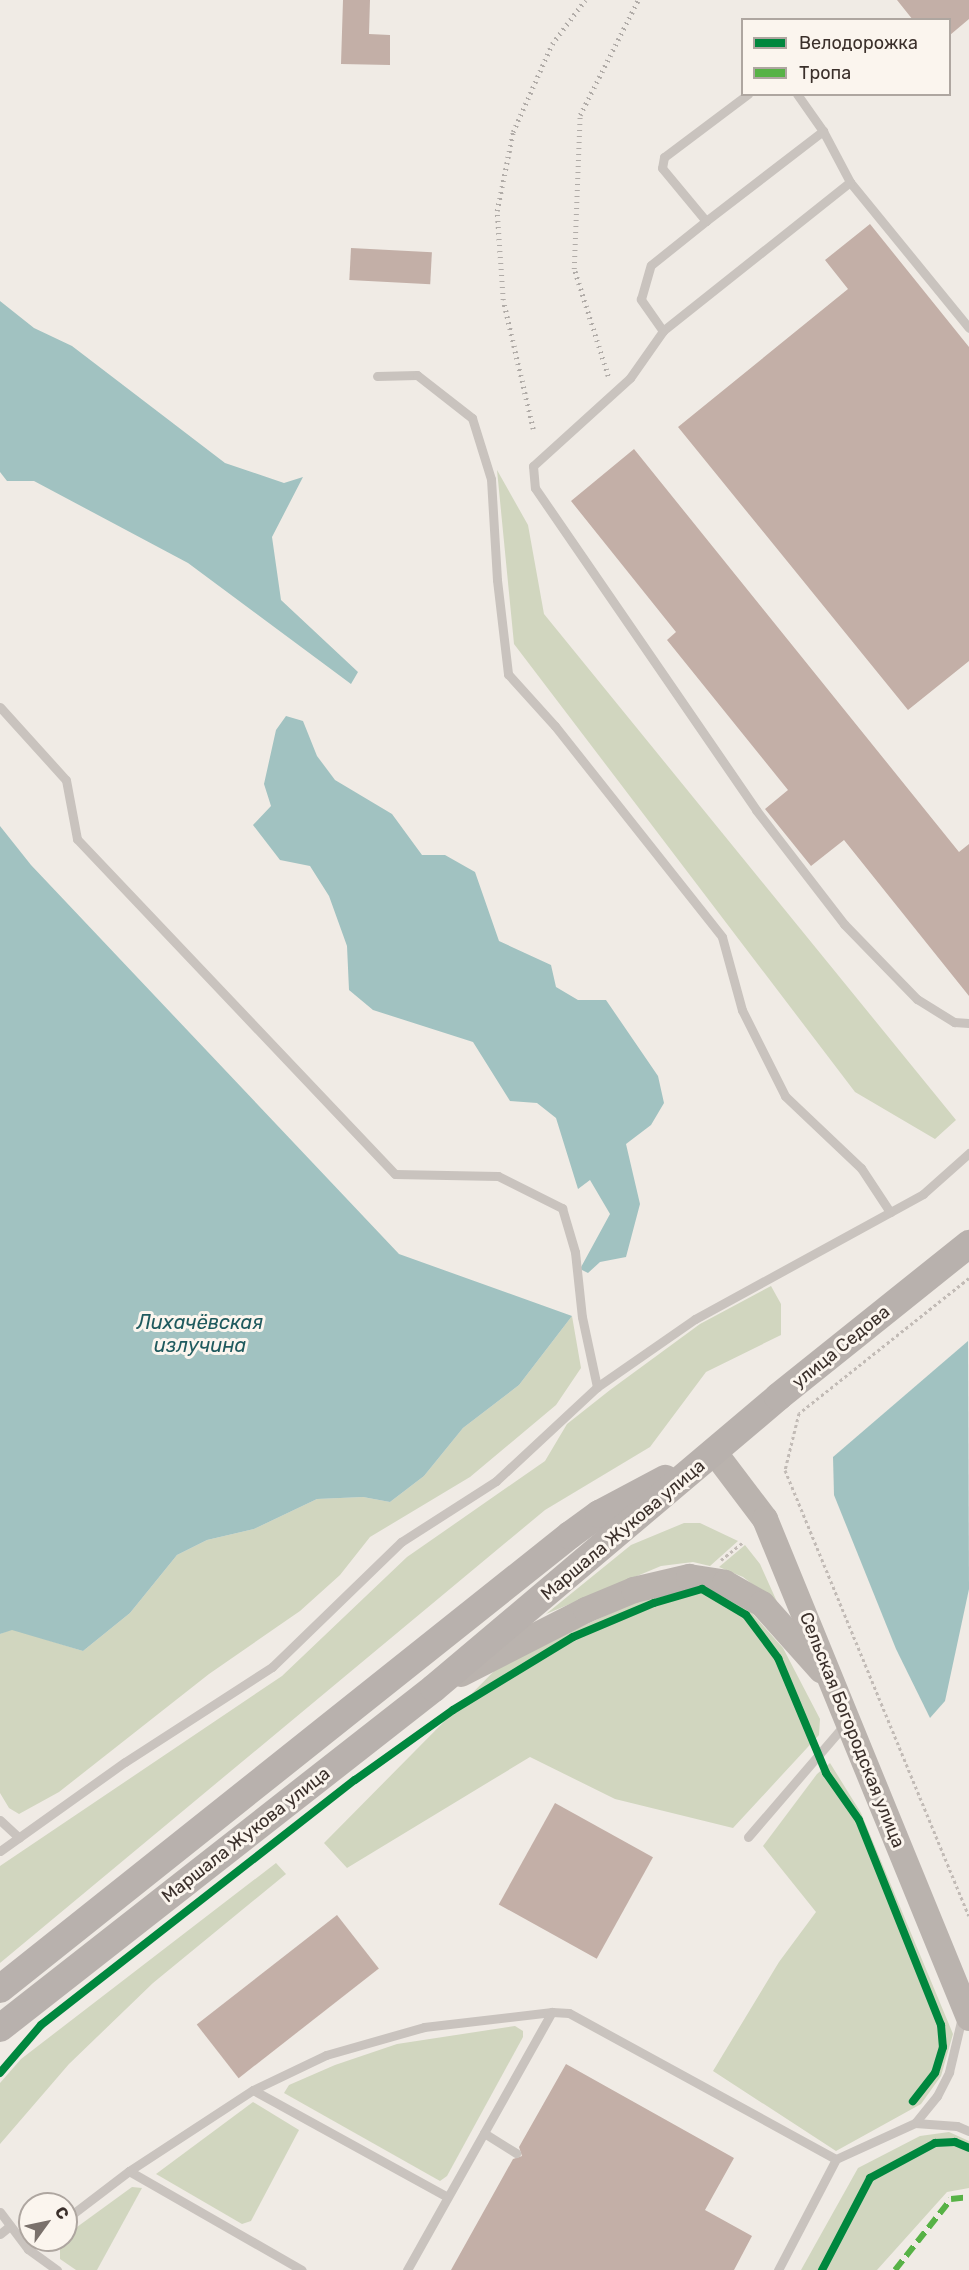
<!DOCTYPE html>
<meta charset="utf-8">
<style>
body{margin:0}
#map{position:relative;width:969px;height:2270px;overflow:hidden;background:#f0ebe5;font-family:Rubik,sans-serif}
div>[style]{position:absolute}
.green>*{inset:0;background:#d1d6bf}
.water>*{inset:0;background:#a1c2c1}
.building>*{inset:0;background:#c3afa7;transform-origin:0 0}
.path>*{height:3px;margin-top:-1.5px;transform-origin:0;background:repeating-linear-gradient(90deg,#c2bbb6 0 3px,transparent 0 6px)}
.service>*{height:9px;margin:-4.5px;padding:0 4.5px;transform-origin:4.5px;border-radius:4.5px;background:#c9c3be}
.secondary>*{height:26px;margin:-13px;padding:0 13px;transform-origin:13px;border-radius:13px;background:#bab3ae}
.primary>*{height:28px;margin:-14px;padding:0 14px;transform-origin:14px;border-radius:14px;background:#b8b1ad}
.rail>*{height:4.5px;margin-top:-2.25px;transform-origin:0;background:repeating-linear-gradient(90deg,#b1aca8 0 1.5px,transparent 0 6px)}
.quiet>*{height:6px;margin-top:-3px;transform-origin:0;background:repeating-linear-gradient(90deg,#57b246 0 12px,transparent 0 18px)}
.cycleway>*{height:8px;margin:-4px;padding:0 4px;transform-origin:4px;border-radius:4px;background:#00873e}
span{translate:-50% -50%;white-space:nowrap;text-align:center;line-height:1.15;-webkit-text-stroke:6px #fbf5ee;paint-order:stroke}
.street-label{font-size:18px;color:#3b302b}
.water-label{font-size:20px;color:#1f5a5e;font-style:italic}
.legend{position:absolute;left:741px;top:18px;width:210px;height:78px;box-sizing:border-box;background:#fbf5ee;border:2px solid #aea6a0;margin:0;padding:8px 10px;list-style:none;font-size:18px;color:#3b302b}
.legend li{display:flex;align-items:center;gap:12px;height:30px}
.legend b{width:30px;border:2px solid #aea6a0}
.north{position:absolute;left:18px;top:2192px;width:60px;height:60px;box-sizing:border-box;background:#fbf5ee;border:2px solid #aea6a0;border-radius:50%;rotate:57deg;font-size:16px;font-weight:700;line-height:24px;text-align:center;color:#3b302b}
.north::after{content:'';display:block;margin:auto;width:21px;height:27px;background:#7a716c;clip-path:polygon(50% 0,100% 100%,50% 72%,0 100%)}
</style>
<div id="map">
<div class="green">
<i style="clip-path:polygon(497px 470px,528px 525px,544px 614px,956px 1120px,935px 1139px,855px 1092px,514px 644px)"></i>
<i style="clip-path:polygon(771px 1286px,781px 1304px,781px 1335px,706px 1372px,650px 1447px,545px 1510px,0 1963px,0 1866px,282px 1676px,407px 1557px,545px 1461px,567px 1424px,610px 1390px,700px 1324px)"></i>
<i style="clip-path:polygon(572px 1316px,581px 1368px,556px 1405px,470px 1477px,370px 1537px,340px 1575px,300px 1611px,209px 1674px,59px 1792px,19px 1814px,9px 1808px,0 1793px,0 1634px,12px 1629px,83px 1651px,130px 1613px,177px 1555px,207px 1540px,254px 1529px,317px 1499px,363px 1497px,390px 1502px,424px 1476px,463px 1428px,519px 1385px)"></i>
<i style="clip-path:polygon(684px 1523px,700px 1523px,738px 1541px,710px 1566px,693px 1562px,661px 1566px,546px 1614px,631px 1545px)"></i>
<i style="clip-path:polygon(745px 1545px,760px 1564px,778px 1604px,743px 1577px,719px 1567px)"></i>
<i style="clip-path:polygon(671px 1586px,720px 1590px,751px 1612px,783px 1648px,820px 1719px,819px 1735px,733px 1828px,615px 1799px,530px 1757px,347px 1868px,324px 1843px,503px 1662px)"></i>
<i style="clip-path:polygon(830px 1763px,861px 1813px,953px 2034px,941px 2076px,921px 2104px,836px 2151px,713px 2071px,779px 1962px,816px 1912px,763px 1846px,817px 1774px)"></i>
<i style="clip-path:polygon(276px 1863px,286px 1874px,153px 1983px,69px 2064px,0 2144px,0 2083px,21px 2059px)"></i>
<i style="clip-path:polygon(515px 2026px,523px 2031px,523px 2037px,447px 2176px,440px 2181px,284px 2093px,289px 2085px,335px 2065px,397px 2044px)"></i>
<i style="clip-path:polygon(253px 2102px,299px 2130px,251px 2221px,242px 2224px,156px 2174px)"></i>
<i style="clip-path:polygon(949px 2132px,969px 2141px,969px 2188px,947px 2192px,877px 2270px,801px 2270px,858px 2168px,920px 2136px)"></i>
<i style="clip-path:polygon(132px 2187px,142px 2188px,97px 2270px,76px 2270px,60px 2259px,60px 2244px,66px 2235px)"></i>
</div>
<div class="water">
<i style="clip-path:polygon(0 301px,34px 328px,72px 346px,225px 463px,284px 483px,303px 477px,272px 537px,281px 600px,358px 672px,351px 684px,188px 563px,34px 481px,7px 481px,0 472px)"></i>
<i style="clip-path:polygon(286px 716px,303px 721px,317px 756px,335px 780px,392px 814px,422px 855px,445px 855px,475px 872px,499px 941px,551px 965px,556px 987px,578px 1000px,606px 1000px,658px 1076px,664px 1103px,651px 1125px,626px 1144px,640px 1204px,626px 1257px,600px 1262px,588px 1273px,580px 1269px,610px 1214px,590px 1180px,578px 1189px,556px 1118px,537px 1103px,510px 1101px,473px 1042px,373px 1010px,349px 990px,347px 946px,329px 896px,310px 866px,280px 860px,253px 825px,271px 806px,264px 784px,276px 730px)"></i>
<i style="clip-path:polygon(0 826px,31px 865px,399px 1254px,572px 1316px,519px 1385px,463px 1428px,424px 1476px,390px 1502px,363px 1497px,317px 1499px,254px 1529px,207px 1540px,177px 1555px,130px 1613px,83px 1651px,12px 1630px,0 1634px)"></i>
<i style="clip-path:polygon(968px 1341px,969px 1589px,945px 1701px,930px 1718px,896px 1649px,834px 1495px,833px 1457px)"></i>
</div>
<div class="building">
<i style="clip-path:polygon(343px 0,370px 0,369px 34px,390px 35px,390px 65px,341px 64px)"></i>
<i style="clip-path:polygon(897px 0,969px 0,969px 19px,950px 35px,950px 20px,913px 20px)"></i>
<i style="clip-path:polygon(870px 224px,969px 347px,969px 661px,908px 710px,678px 427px,848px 289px,825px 260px)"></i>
<i style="left:351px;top:248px;width:81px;height:32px;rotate:3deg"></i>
<i style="clip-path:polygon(634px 449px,959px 852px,969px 844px,969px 996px,844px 840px,811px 866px,765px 809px,788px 790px,667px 640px,676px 632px,571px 501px)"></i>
<i style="left:555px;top:1803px;width:112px;height:116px;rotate:29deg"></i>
<i style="left:337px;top:1915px;width:68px;height:178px;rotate:52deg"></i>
<i style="clip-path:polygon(566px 2064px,734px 2158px,705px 2210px,752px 2236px,734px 2270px,451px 2270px,513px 2159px,522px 2156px,519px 2147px)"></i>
</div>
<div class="path">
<i style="left:969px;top:1278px;width:217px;rotate:141.5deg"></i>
<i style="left:799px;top:1413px;width:59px;rotate:103.8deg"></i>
<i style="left:785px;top:1470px;width:482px;rotate:67.6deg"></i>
<i style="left:721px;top:1560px;width:28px;rotate:-39deg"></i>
</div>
<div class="service">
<i style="left:748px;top:94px;width:105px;rotate:143.1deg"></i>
<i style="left:664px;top:157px;width:11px;rotate:100deg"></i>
<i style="left:662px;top:168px;width:69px;rotate:50.3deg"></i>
<i style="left:706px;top:221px;width:148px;rotate:-37.6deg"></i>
<i style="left:797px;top:94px;width:45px;rotate:54.9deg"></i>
<i style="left:823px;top:131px;width:58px;rotate:62.1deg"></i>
<i style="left:969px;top:328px;width:188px;rotate:-129.2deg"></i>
<i style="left:850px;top:182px;width:239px;rotate:141.5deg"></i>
<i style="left:663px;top:331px;width:57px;rotate:125.1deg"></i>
<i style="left:630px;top:378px;width:131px;rotate:137.8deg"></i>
<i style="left:533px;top:466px;width:22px;rotate:85deg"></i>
<i style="left:535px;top:488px;width:391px;rotate:55.5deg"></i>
<i style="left:756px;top:810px;width:144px;rotate:52.3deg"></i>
<i style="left:844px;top:924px;width:105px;rotate:45.8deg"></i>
<i style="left:917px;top:999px;width:44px;rotate:31.9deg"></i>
<i style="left:954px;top:1022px;width:15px;rotate:4deg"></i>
<i style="left:663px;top:331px;width:39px;rotate:-125deg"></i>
<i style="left:641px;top:299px;width:35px;rotate:-74deg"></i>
<i style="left:651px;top:265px;width:70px;rotate:-38.7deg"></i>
<i style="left:377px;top:376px;width:40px;rotate:-1.4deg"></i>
<i style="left:417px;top:375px;width:70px;rotate:38deg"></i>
<i style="left:472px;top:418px;width:64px;rotate:72.7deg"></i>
<i style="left:491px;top:479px;width:101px;rotate:86.6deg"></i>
<i style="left:497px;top:580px;width:95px;rotate:83.3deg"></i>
<i style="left:508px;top:674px;width:70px;rotate:47.9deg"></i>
<i style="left:555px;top:726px;width:269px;rotate:51.6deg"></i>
<i style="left:722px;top:937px;width:76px;rotate:74.7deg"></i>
<i style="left:742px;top:1010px;width:96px;rotate:63.4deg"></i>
<i style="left:785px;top:1096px;width:105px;rotate:43.5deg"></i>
<i style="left:861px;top:1168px;width:53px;rotate:56.6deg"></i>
<i style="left:0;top:707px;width:98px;rotate:47.9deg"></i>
<i style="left:66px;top:780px;width:60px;rotate:79.4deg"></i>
<i style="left:77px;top:839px;width:462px;rotate:46.5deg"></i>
<i style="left:395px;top:1174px;width:103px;rotate:1.1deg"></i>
<i style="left:498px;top:1176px;width:72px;rotate:26.6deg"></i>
<i style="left:562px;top:1208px;width:46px;rotate:73.5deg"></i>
<i style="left:575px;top:1252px;width:65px;rotate:83.9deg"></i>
<i style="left:582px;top:1317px;width:72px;rotate:77.9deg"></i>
<i style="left:0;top:1820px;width:26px;rotate:43deg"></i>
<i style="left:748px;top:1837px;width:150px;rotate:-49.3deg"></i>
<i style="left:0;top:1851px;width:153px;rotate:-35.5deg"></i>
<i style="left:125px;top:1762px;width:175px;rotate:-32.9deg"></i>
<i style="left:272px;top:1667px;width:180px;rotate:-44.1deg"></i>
<i style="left:401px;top:1542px;width:113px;rotate:-32.7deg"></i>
<i style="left:496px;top:1481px;width:138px;rotate:-42.9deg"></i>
<i style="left:597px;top:1387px;width:119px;rotate:-34.8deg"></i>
<i style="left:695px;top:1319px;width:260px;rotate:-28.7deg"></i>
<i style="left:923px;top:1194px;width:62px;rotate:-41.7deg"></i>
<i style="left:253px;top:2090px;width:222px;rotate:28.8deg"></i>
<i style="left:915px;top:2123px;width:42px;rotate:4.1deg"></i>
<i style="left:957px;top:2126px;width:13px;rotate:23deg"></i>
<i style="left:484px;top:2133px;width:38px;rotate:32deg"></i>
<i style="left:129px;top:2171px;width:199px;rotate:29.8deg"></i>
<i style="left:0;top:2212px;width:46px;rotate:52.9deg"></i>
<i style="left:28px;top:2249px;width:36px;rotate:36deg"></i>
<i style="left:66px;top:2219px;width:79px;rotate:-37.3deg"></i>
<i style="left:129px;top:2171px;width:148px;rotate:-33.2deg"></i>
<i style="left:253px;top:2090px;width:81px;rotate:-25.6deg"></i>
<i style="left:326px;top:2055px;width:102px;rotate:-15.9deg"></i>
<i style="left:424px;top:2027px;width:129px;rotate:-6.7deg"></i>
<i style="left:552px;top:2012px;width:17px;rotate:3deg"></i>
<i style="left:569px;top:2013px;width:304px;rotate:28.7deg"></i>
<i style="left:0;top:2234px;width:13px;rotate:-39deg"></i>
<i style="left:28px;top:2249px;width:14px;rotate:-39deg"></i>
<i style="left:407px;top:2270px;width:296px;rotate:-60.7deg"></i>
<i style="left:778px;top:2270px;width:125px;rotate:-62.4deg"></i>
<i style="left:836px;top:2159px;width:87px;rotate:-24.5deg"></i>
<i style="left:915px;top:2123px;width:35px;rotate:-51deg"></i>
<i style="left:937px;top:2096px;width:27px;rotate:-63deg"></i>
<i style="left:949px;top:2072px;width:57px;rotate:-76.7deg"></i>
</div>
<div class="secondary">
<i style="left:715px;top:1453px;width:83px;rotate:52.9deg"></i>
<i style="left:765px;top:1519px;width:539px;rotate:67.76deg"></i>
<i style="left:461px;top:1674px;width:140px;rotate:-27.1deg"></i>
<i style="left:586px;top:1610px;width:52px;rotate:-22.6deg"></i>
<i style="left:634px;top:1590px;width:57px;rotate:-13.3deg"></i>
<i style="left:689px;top:1577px;width:36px;rotate:9deg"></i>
<i style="left:725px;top:1583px;width:43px;rotate:29.6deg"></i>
<i style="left:762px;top:1604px;width:89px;rotate:48.2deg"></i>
</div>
<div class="primary">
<i style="left:0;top:1989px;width:729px;rotate:-38.54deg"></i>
<i style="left:570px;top:1535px;width:36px;rotate:-36deg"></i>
<i style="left:599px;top:1514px;width:75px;rotate:-27.9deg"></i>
<i style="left:0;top:2028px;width:551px;rotate:-38.08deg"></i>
<i style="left:434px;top:1688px;width:451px;rotate:-40.2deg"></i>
<i style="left:778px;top:1397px;width:245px;rotate:-38.7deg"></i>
</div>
<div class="rail">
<i style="left:608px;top:376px;width:112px;rotate:-107.6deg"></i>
<i style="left:574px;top:269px;width:154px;rotate:-87.8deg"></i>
<i style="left:580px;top:115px;width:129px;rotate:-63.2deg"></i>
<i style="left:533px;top:429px;width:132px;rotate:-103.1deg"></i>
<i style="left:503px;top:300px;width:89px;rotate:-93.9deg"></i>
<i style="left:497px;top:211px;width:81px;rotate:-78.6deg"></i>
<i style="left:513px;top:132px;width:96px;rotate:-66.1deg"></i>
<i style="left:552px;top:44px;width:55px;rotate:-53.1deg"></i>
</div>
<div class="quiet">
<i style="left:895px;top:2270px;width:90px;rotate:-51.7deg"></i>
<i style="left:951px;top:2199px;width:18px;rotate:-6deg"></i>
</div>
<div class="cycleway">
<i style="left:0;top:2073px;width:63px;rotate:-49.5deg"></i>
<i style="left:41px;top:2025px;width:398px;rotate:-38deg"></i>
<i style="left:355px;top:1780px;width:120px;rotate:-35.5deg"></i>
<i style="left:453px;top:1710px;width:140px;rotate:-31.3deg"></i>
<i style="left:573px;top:1637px;width:88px;rotate:-22.8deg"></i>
<i style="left:654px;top:1603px;width:50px;rotate:-16.3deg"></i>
<i style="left:702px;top:1589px;width:51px;rotate:30.6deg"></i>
<i style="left:746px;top:1615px;width:54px;rotate:53.3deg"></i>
<i style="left:778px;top:1658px;width:125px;rotate:67.3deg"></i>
<i style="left:826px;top:1773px;width:57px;rotate:54.9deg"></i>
<i style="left:859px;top:1820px;width:221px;rotate:68.2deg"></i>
<i style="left:941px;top:2025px;width:22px;rotate:85deg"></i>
<i style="left:943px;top:2047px;width:27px;rotate:107deg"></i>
<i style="left:935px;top:2073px;width:36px;rotate:128deg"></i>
<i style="left:822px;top:2270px;width:104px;rotate:-62.4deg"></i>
<i style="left:870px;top:2178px;width:74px;rotate:-28.3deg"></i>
<i style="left:935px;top:2143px;width:20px;rotate:-3deg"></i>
<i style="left:955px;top:2142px;width:15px;rotate:23deg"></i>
</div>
<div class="street-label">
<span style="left:841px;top:1347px;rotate:-39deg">улица Седова</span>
<span style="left:623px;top:1530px;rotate:-40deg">Маршала Жукова улица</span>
<span style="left:852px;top:1730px;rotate:68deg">Сельская Богородская улица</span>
<span style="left:246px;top:1835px;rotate:-38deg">Маршала Жукова улица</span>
</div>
<div class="water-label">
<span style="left:200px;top:1334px">Лихачёвская<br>излучина</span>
</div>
<ul class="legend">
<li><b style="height:8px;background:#00873e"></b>Велодорожка</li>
<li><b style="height:8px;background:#57b246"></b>Тропа</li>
</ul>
<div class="north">С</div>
</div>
